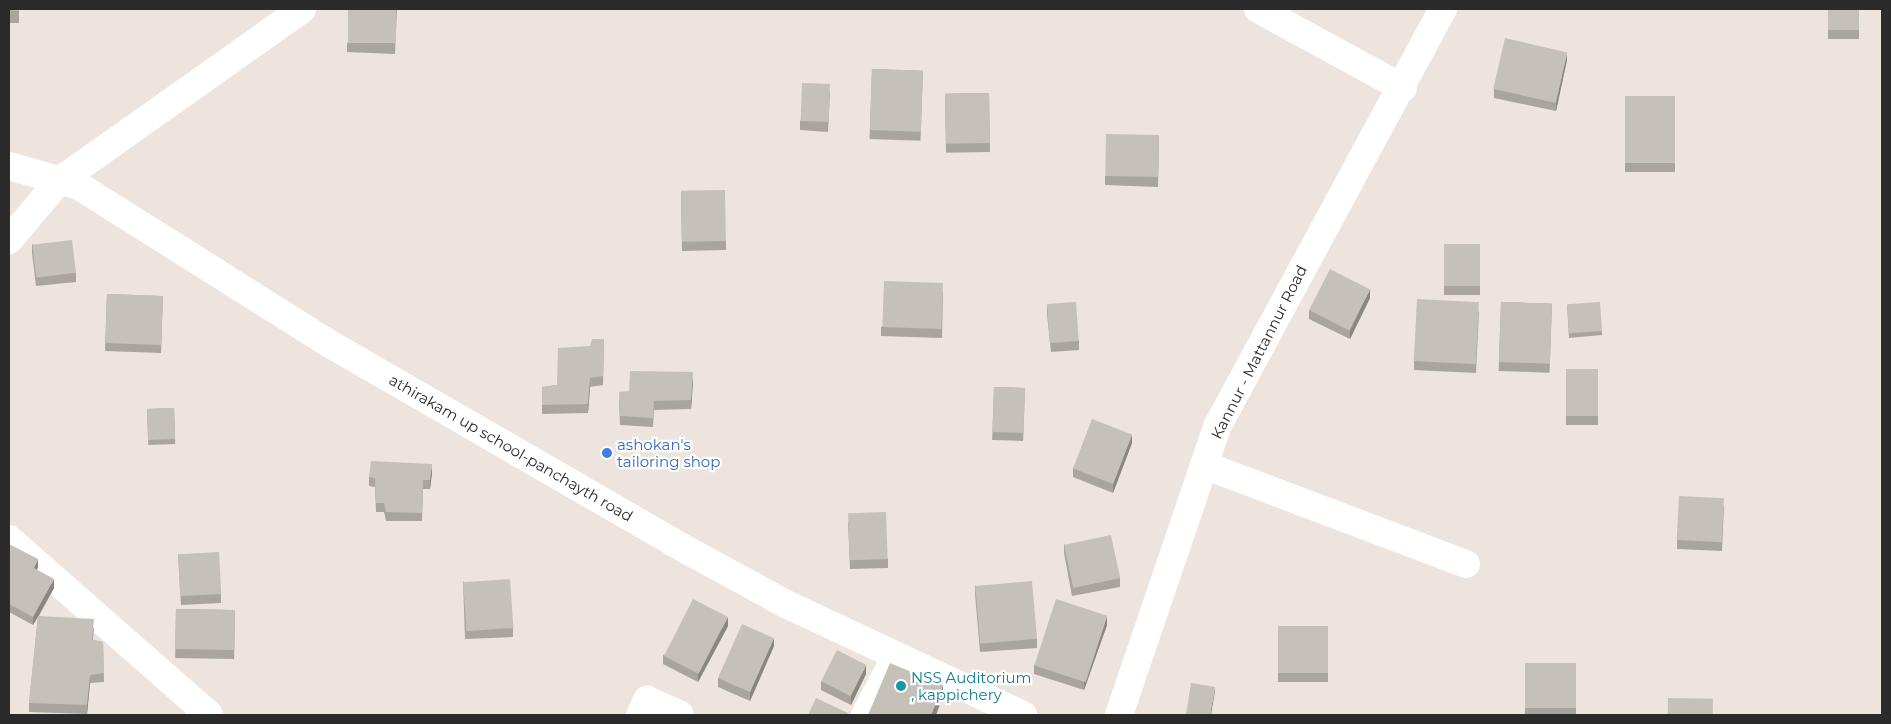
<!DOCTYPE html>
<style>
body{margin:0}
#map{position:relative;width:1891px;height:724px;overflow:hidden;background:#ede4dd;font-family:Montserrat,sans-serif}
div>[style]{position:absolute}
.minor>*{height:28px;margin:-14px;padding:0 14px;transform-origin:14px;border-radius:14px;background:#fff}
.secondary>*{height:28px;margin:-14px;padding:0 14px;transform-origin:14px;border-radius:14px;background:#fff}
.wall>*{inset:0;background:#a9a59e;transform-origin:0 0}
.shaded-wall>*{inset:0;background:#8a8681}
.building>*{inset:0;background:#c5c0b8;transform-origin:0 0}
.dots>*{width:14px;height:14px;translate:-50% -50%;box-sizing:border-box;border:2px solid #fff;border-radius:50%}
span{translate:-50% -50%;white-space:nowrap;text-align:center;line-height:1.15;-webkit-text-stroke:4.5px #fff;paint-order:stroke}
.street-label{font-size:15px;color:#2b2b2b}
.shop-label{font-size:15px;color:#366cbe}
.left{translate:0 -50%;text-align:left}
.culture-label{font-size:15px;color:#0d838f}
.frame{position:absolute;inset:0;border:10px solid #2b2b2b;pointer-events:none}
</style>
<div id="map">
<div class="minor">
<i style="left:1258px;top:9px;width:165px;rotate:28.6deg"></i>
<i style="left:9px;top:166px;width:73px;rotate:15.9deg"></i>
<i style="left:79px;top:186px;width:297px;rotate:32.2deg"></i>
<i style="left:330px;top:344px;width:397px;rotate:30deg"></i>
<i style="left:674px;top:543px;width:128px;rotate:28.6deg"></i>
<i style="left:786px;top:604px;width:262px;rotate:25.1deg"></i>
<i style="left:9px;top:240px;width:76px;rotate:-49.8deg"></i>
<i style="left:58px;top:182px;width:299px;rotate:-35.3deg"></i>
<i style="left:1204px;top:465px;width:280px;rotate:20.7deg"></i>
<i style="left:9px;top:539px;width:266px;rotate:41.3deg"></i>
<i style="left:640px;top:715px;width:17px;rotate:-65deg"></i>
<i style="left:647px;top:700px;width:36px;rotate:24deg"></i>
<i style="left:865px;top:715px;width:67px;rotate:-62.3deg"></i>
</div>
<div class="secondary">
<i style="left:1119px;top:715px;width:306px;rotate:-71.2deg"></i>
<i style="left:1218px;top:425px;width:473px;rotate:-61.6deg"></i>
</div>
<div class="wall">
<i style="left:9px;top:9px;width:10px;height:14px"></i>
<i style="clip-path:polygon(397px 9px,395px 54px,347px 52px,347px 43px)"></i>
<i style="left:1828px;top:9px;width:31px;height:30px"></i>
<i style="clip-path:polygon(1567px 60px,1556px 111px,1494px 98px,1494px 89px)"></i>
<i style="left:872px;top:69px;width:51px;height:70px;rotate:2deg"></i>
<i style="clip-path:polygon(830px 92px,828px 132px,800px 130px,800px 121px)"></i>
<i style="left:989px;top:93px;width:59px;height:44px;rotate:89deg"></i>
<i style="left:1625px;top:96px;width:50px;height:76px"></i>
<i style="clip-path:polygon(1159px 135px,1158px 187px,1105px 185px,1105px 176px)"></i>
<i style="clip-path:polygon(681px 191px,726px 241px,726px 250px,682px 251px)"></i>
<i style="clip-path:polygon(32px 244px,76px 273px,76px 282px,36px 286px,32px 253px)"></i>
<i style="left:1444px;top:244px;width:36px;height:51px"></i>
<i style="clip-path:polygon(943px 292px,942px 338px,881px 336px,881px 327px)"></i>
<i style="left:107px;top:294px;width:56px;height:57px;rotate:2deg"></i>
<i style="clip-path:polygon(1370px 298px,1350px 339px,1309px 319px,1309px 310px)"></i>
<i style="left:1501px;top:302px;width:51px;height:69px;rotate:2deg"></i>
<i style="clip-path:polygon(1047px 305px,1079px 341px,1079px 350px,1051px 352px,1047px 314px)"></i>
<i style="clip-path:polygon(1567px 305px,1602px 331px,1602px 335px,1569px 338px)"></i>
<i style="clip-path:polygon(1479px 311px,1476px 373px,1414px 370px,1414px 361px)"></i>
<i style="clip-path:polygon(604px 339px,603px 385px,590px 387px,588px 413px,542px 414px,542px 387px,557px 385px,590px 346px)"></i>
<i style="left:1566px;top:369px;width:32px;height:56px"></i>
<i style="clip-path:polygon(693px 381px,691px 409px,654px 410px,653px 427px,620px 425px,619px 400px,629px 391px)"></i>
<i style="left:994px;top:387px;width:31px;height:53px;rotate:2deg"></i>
<i style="left:174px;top:408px;width:36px;height:27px;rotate:88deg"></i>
<i style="clip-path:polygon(1132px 443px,1113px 493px,1073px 477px,1073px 468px)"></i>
<i style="clip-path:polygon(432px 473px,430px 489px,423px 489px,422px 521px,386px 521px,384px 512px,376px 512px,375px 487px,369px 486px,369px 477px)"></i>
<i style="clip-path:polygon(1724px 506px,1722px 551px,1677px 549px,1677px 540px)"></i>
<i style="clip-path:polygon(848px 522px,888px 559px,888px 568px,850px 569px)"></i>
<i style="clip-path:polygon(9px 544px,38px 567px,37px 570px,54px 588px,39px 616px,94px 628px,93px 640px,103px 642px,104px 682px,90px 683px,87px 714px,29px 712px,29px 703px,38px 617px,33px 625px,9px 612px)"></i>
<i style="clip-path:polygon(1064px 544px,1120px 578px,1120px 587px,1072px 596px,1064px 553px)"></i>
<i style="clip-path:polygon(178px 554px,221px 594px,221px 603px,181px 605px)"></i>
<i style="clip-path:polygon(463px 581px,513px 628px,513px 637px,465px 639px)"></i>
<i style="clip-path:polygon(975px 585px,1037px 639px,1037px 648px,980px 652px,975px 594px)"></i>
<i style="left:176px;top:609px;width:59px;height:49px;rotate:1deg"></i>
<i style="clip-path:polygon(1107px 625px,1084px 690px,1034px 674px,1034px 665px)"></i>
<i style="clip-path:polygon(728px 626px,698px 682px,663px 664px,663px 655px)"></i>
<i style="left:1278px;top:626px;width:50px;height:56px"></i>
<i style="clip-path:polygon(774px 646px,750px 701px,718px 687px,718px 678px)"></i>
<i style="left:1576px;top:663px;width:52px;height:51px;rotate:90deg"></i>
<i style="clip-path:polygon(866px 674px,851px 705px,821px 690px,821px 681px)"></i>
</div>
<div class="shaded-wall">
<i style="clip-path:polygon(1567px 52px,1567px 60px,1556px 111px,1556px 103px)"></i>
<i style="clip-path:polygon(1370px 289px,1370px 298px,1350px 339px,1350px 331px)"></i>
<i style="clip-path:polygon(693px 372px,693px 381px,691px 409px,691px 400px)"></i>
<i style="clip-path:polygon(590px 378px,590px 387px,588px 413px,588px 404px)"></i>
<i style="clip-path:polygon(1132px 434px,1132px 443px,1113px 493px,1113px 484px)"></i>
<i style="clip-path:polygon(432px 464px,432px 473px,430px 489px,430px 480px)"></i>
<i style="clip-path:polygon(38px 559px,38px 567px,34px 576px,34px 568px)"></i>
<i style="clip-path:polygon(54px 579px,54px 588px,33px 625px,33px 617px)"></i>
<i style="clip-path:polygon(1107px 616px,1107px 625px,1084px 690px,1084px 682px)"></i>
<i style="clip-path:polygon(728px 617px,728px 626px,698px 682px,698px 674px)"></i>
<i style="clip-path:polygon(774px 638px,774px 646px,750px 701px,750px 692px)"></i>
<i style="clip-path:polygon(866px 665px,866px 674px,851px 705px,851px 696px)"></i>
<i style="clip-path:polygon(90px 675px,90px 683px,87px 714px,87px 705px)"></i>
<i style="clip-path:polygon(943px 685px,943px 697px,936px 715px,931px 715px)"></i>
<i style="clip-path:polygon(1215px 687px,1215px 691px,1211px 715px,1210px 715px)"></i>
</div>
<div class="building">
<i style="clip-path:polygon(9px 9px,18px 9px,18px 11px,9px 10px)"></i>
<i style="left:348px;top:9px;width:48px;height:34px"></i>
<i style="left:1828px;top:9px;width:31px;height:21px"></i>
<i style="left:1505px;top:38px;width:64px;height:52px;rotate:13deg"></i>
<i style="left:872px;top:69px;width:51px;height:61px;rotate:2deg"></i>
<i style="left:802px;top:83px;width:28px;height:38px;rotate:2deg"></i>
<i style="left:989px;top:93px;width:50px;height:44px;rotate:89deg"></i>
<i style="left:1625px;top:96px;width:50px;height:67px"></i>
<i style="left:1106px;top:134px;width:53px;height:42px;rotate:1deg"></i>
<i style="left:725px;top:190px;width:51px;height:44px;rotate:89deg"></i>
<i style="left:72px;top:240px;width:33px;height:40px;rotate:83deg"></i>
<i style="left:1444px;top:244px;width:36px;height:42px"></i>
<i style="left:1330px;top:269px;width:45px;height:46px;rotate:27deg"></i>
<i style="left:884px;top:281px;width:59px;height:46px;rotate:2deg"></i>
<i style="left:107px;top:294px;width:56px;height:49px;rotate:2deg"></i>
<i style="left:1417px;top:299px;width:62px;height:62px;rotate:3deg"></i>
<i style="left:1076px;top:302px;width:39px;height:29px;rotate:86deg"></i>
<i style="left:1501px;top:302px;width:51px;height:60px;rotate:2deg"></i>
<i style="left:1600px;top:302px;width:29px;height:33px;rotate:86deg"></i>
<i style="clip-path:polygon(592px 339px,604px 339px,603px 376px,590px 378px,588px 404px,542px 405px,542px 387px,557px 385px,558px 348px,590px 346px)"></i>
<i style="left:1566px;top:369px;width:32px;height:47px"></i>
<i style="clip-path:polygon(630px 371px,693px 372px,691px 400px,654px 401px,653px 418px,620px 416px,619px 392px,629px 391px)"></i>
<i style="left:994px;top:387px;width:31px;height:45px;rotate:2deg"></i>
<i style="left:174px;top:408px;width:31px;height:27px;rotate:88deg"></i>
<i style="left:1092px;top:419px;width:43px;height:53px;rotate:21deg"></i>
<i style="clip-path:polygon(371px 461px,432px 464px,430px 480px,423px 480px,422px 513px,386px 512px,384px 503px,376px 503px,375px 478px,369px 477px)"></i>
<i style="left:1679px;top:496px;width:45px;height:44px;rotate:3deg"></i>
<i style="left:886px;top:512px;width:47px;height:38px;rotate:88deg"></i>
<i style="left:1111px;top:535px;width:44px;height:48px;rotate:78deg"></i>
<i style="clip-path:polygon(9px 544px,38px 559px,34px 568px,54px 579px,33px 617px,9px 604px)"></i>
<i style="left:219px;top:552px;width:42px;height:41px;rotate:87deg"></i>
<i style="left:510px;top:579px;width:49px;height:47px;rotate:86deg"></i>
<i style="left:1032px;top:581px;width:58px;height:57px;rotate:85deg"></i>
<i style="left:693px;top:599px;width:39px;height:64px;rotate:27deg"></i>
<i style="left:1056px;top:599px;width:54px;height:70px;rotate:18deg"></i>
<i style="left:176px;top:609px;width:59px;height:40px;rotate:1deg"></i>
<i style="clip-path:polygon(38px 616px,94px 619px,92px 640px,103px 642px,104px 673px,90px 675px,87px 705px,29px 703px)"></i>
<i style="left:742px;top:624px;width:35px;height:59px;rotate:24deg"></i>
<i style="left:1278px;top:626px;width:50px;height:47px"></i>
<i style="left:837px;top:650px;width:33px;height:35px;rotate:27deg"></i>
<i style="clip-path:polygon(890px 663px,943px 685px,931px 715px,868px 715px)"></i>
<i style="left:1576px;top:663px;width:45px;height:51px;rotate:90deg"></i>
<i style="clip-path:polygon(1191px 683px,1215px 687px,1210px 715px,1186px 715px)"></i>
<i style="clip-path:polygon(816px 698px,848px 713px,847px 715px,808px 715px)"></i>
<i style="left:1668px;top:698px;width:45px;height:17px;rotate:1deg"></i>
</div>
<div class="dots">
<i style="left:607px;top:453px;background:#3f7fe0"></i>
<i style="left:901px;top:686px;background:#0f9aa8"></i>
</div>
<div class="street-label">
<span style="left:1259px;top:352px;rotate:-63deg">Kannur - Mattannur Road</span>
<span style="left:511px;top:448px;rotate:30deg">athirakam up school-panchayth road</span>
</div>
<div class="shop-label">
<span class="left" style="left:617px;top:453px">ashokan's<br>tailoring shop</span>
</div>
<div class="culture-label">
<span class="left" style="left:911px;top:686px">NSS Auditorium<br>, kappichery</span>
</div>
<div class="frame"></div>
</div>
